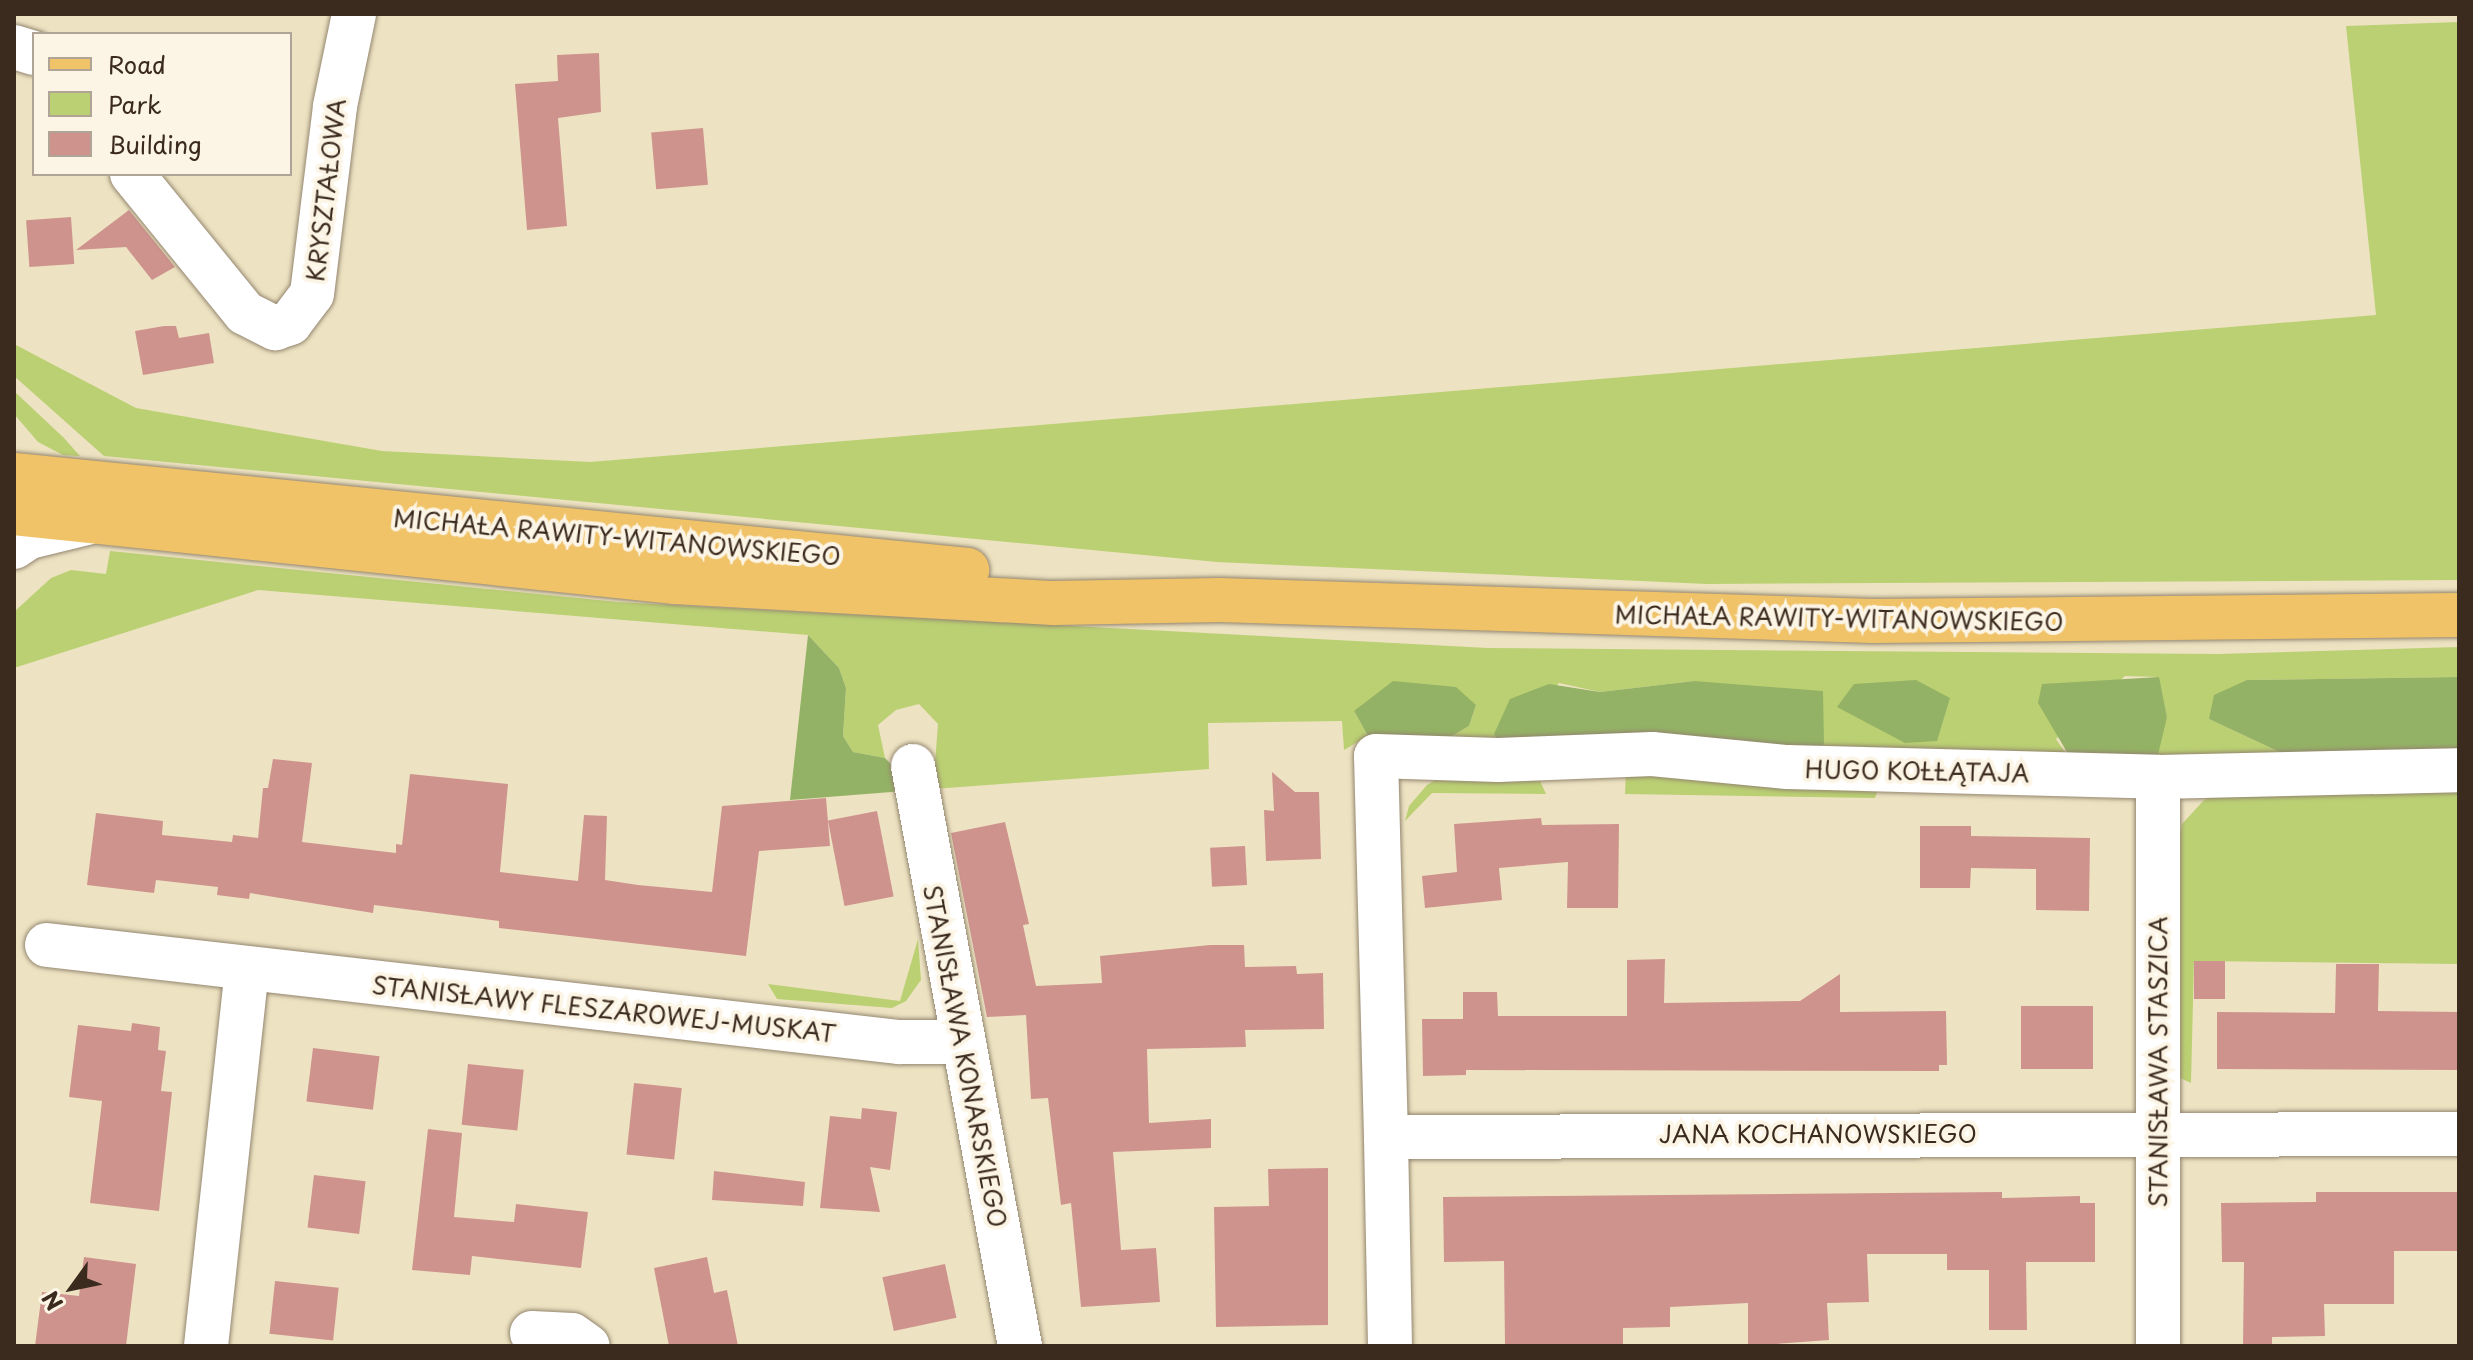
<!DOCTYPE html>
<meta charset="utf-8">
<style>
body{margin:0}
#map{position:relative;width:2473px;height:1360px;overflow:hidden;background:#ede3c2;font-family:"Playpen Sans",sans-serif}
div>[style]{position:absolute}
.green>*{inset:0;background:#bbd073}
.forest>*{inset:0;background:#94b265}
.building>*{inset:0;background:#cf938e;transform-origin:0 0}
.roads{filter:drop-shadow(0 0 2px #948670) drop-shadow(0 0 2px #948670)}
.minor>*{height:44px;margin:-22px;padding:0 22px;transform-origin:22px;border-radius:22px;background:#fff}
.major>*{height:44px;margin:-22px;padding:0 22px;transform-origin:22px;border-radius:22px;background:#f0c369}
span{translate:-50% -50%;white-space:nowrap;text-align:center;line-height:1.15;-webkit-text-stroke:8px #fcf5e5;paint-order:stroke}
.street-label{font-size:24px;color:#3b2a1e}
.frame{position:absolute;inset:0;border:16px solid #3b2a1e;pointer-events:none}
.legend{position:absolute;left:32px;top:32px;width:260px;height:144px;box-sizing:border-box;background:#fcf5e5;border:2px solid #afa495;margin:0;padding:10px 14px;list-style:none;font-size:24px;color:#3b2a1e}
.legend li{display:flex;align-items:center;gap:16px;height:40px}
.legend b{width:40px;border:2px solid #afa495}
.north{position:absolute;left:32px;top:1248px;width:80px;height:80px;-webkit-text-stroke:6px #fcf5e5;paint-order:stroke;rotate:237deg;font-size:22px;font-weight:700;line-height:32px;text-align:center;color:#3b2a1e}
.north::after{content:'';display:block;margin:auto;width:28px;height:36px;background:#3b2a1e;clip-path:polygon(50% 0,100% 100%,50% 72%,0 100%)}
</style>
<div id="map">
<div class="green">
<i style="clip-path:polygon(2459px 22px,2459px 580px,1707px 584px,1217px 562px,104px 456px,14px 376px,14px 344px,136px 408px,382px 451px,590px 462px,2376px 315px,2346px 26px)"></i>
<i style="clip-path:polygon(14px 391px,64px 438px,80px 456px,63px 455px,38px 442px,14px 414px)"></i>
<i style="clip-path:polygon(110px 551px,617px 602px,1488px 648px,2217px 654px,2459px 647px,2459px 677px,2247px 680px,2209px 719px,2303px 763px,2141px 772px,2167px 717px,2158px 677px,2125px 676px,2056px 739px,2077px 769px,1789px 763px,1694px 681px,1600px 692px,1559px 683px,1505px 751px,1428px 736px,1452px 736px,1469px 726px,1476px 705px,1354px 711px,1368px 736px,1344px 750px,1342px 721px,1208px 723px,1209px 769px,933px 789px,938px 724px,919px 704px,896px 710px,878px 725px,885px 758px,853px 752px,843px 736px,846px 688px,839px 668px,808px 635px,258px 590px,14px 668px,15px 611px,51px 578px,71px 570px,106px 574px)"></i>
<i style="clip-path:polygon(1456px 768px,1536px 772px,1546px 794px,1432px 793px,1405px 821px,1409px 806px,1427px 785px)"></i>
<i style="clip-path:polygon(1626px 768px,1880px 783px,1875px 798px,1625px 794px)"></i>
<i style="clip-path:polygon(2459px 788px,2459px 964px,2194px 961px,2191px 1083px,2178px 1077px,2170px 891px,2182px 824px,2204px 800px,2220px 792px)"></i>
<i style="clip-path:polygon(918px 939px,921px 980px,906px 1001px,892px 1008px,777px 999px,768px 984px,900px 1001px)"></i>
</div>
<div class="forest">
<i style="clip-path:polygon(808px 635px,839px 668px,846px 688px,843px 736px,853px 752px,885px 758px,898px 771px,904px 791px,790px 800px)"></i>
<i style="clip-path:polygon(2159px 677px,2167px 717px,2157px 759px,2077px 769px,2038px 703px,2042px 684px)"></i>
<i style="clip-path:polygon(2459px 677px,2459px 754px,2303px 763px,2209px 719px,2214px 695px,2247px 680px)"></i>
<i style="clip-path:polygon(1916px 680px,1950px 698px,1937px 741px,1905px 743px,1837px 707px,1854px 684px)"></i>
<i style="clip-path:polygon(1393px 681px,1456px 687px,1476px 705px,1469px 726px,1452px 736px,1368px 736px,1354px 711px)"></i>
<i style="clip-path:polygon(1694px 681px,1823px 691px,1824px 744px,1809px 757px,1505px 751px,1494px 734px,1510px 699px,1549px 684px,1600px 692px)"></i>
</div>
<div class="building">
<i style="clip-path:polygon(599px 53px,601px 112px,558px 118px,567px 226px,527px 230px,515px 84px,558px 81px,557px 55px)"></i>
<i style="left:703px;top:128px;width:57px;height:52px;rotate:85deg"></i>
<i style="clip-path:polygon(129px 210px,175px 267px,152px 280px,126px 247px,76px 250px)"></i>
<i style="left:71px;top:217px;width:47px;height:45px;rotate:86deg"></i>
<i style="clip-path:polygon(164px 326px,176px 326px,179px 338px,209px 333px,214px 363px,143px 375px,135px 331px)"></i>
<i style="clip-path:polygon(273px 759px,312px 763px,302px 842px,396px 853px,396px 844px,402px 845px,410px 774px,508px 784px,500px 872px,578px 881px,584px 815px,607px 816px,605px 880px,638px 885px,712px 892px,722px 806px,826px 798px,830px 846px,759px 851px,746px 956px,499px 928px,499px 921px,374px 905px,373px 913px,250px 893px,249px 899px,217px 895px,218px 887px,156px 880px,154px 893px,87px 885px,96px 813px,163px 821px,162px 835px,232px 842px,233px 835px,258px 838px,263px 788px,268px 788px)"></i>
<i style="clip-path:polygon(1272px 772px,1295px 792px,1319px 792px,1321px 859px,1266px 861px,1264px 810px,1274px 811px)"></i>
<i style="left:877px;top:811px;width:87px;height:50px;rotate:79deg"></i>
<i style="clip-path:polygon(1541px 818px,1542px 825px,1619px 824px,1618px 908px,1567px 908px,1568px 862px,1499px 868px,1502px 900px,1425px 908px,1422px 876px,1457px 872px,1454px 824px)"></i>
<i style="clip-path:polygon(1005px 822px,1029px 924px,1023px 925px,1036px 986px,1102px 983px,1100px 956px,1210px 945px,1244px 945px,1245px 967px,1296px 966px,1297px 974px,1323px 973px,1324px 1029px,1245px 1030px,1246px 1047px,1147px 1049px,1149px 1123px,1211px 1119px,1211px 1148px,1113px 1152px,1121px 1250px,1156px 1248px,1160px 1302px,1081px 1307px,1071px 1203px,1061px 1205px,1048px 1098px,1031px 1099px,1026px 1015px,987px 1017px,951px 833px)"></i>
<i style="clip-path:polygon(1920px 826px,1971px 826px,1971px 836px,2090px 838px,2089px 911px,2036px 910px,2036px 869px,1971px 868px,1970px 888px,1920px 888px)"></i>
<i style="left:1245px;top:846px;width:39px;height:35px;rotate:87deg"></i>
<i style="clip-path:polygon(1665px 959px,1664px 1003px,1800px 1001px,1840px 974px,1840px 1012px,1946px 1011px,1947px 1065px,1939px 1065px,1939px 1071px,1466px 1070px,1466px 1075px,1423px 1076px,1422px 1019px,1463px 1019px,1463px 992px,1497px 992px,1498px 1016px,1627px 1016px,1627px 960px)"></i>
<i style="left:2194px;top:961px;width:31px;height:38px"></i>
<i style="clip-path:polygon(2336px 964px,2379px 964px,2378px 1011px,2459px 1012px,2459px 1070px,2217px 1069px,2217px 1012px,2335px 1013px)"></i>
<i style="left:2093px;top:1006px;width:63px;height:72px;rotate:90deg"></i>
<i style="clip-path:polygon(132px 1023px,160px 1027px,158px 1050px,166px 1051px,161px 1091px,172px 1092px,159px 1211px,90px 1203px,102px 1101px,69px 1097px,78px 1025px,131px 1031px)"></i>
<i style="left:313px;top:1048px;width:67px;height:54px;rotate:7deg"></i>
<i style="left:468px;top:1064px;width:56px;height:61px;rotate:6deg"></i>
<i style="left:634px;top:1083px;width:48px;height:72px;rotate:6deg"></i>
<i style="clip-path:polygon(862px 1108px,897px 1112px,890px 1170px,870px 1167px,880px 1212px,820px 1208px,830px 1116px,861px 1119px)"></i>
<i style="clip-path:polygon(428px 1129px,462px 1133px,454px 1217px,514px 1222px,516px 1204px,588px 1212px,581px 1268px,472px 1256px,470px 1275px,412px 1270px)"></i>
<i style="clip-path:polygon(1328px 1168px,1328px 1325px,1216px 1327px,1214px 1207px,1269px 1206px,1268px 1169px)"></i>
<i style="clip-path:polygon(714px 1171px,805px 1182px,803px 1206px,712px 1200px)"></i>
<i style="left:314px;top:1175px;width:52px;height:53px;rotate:7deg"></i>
<i style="clip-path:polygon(2002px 1192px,2002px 1198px,2080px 1196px,2080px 1203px,2095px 1203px,2095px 1262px,2026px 1262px,2027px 1330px,1989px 1330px,1989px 1270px,1947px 1270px,1947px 1254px,1867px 1254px,1869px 1302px,1827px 1303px,1829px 1340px,1748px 1346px,1748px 1303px,1670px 1307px,1670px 1327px,1623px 1328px,1623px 1346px,1505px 1346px,1504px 1261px,1444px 1262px,1443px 1197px)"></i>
<i style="clip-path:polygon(2316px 1192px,2459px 1192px,2459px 1251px,2394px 1251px,2394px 1304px,2324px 1304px,2325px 1336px,2272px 1337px,2272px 1346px,2243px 1346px,2244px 1262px,2222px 1262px,2221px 1203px,2316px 1202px)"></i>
<i style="clip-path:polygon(84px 1257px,136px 1264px,126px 1346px,35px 1346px,42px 1292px,79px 1296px)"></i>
<i style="clip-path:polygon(707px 1257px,714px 1293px,727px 1290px,738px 1346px,669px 1346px,654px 1268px)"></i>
<i style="left:945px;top:1264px;width:55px;height:64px;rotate:78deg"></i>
<i style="left:275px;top:1281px;width:64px;height:53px;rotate:6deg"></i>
</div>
<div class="roads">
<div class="minor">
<i style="left:14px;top:47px;width:21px;rotate:17deg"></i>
<i style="left:132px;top:174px;width:179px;rotate:50.9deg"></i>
<i style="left:245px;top:313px;width:34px;rotate:27deg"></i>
<i style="left:275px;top:328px;width:16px;rotate:-18deg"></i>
<i style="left:290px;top:323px;width:36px;rotate:-53deg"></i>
<i style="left:312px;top:294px;width:189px;rotate:-83deg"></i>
<i style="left:335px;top:106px;width:94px;rotate:-78.3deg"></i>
<i style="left:14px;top:547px;width:18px;rotate:-34deg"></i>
<i style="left:29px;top:537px;width:60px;rotate:-13.6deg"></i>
<i style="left:913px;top:766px;width:590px;rotate:79.55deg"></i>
<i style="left:47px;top:945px;width:858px;rotate:6.5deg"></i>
<i style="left:899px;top:1042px;width:62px"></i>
<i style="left:1386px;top:1137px;width:381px;rotate:-91.5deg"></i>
<i style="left:1376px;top:756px;width:122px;rotate:1.9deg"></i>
<i style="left:1498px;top:760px;width:154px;rotate:-2.2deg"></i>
<i style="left:1652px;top:754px;width:136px;rotate:5.5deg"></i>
<i style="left:1787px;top:767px;width:371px;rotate:1.5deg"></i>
<i style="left:2158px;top:777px;width:301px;rotate:-1.3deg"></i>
<i style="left:532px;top:1333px;width:40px;rotate:2.9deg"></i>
<i style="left:572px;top:1335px;width:19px;rotate:35deg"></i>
<i style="left:206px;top:1346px;width:379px;rotate:-83.8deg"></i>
<i style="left:1390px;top:1346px;width:209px;rotate:-91.1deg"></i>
<i style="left:1386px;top:1137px;width:1073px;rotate:-0.16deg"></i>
<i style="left:2158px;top:1346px;width:569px;rotate:-90deg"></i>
</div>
<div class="major">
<i style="left:14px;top:475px;width:958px;rotate:5.69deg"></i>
<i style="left:14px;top:513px;width:665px;rotate:5.96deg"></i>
<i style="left:675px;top:582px;width:379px;rotate:3.2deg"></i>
<i style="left:1053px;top:603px;width:167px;rotate:-1deg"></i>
<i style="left:1220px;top:600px;width:653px;rotate:1.84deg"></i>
<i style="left:1873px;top:621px;width:586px;rotate:-0.59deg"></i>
</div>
</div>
<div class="street-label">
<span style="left:326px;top:190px;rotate:-83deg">KRYSZTAŁOWA</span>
<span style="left:617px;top:537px;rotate:5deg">MICHAŁA RAWITY-WITANOWSKIEGO</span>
<span style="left:1839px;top:618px;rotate:1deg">MICHAŁA RAWITY-WITANOWSKIEGO</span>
<span style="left:1917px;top:771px;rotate:1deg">HUGO KOŁŁĄTAJA</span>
<span style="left:604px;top:1009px;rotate:6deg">STANISŁAWY FLESZAROWEJ-MUSKAT</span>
<span style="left:965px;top:1056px;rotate:79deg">STANISŁAWA KONARSKIEGO</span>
<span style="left:2158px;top:1062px;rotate:-90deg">STANISŁAWA STASZICA</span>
<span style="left:1818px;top:1134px">JANA KOCHANOWSKIEGO</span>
</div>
<div class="frame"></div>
<ul class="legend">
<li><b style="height:10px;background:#f0c369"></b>Road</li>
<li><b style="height:22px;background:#bbd073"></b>Park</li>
<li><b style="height:22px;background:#cf938e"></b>Building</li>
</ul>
<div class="north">N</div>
</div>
